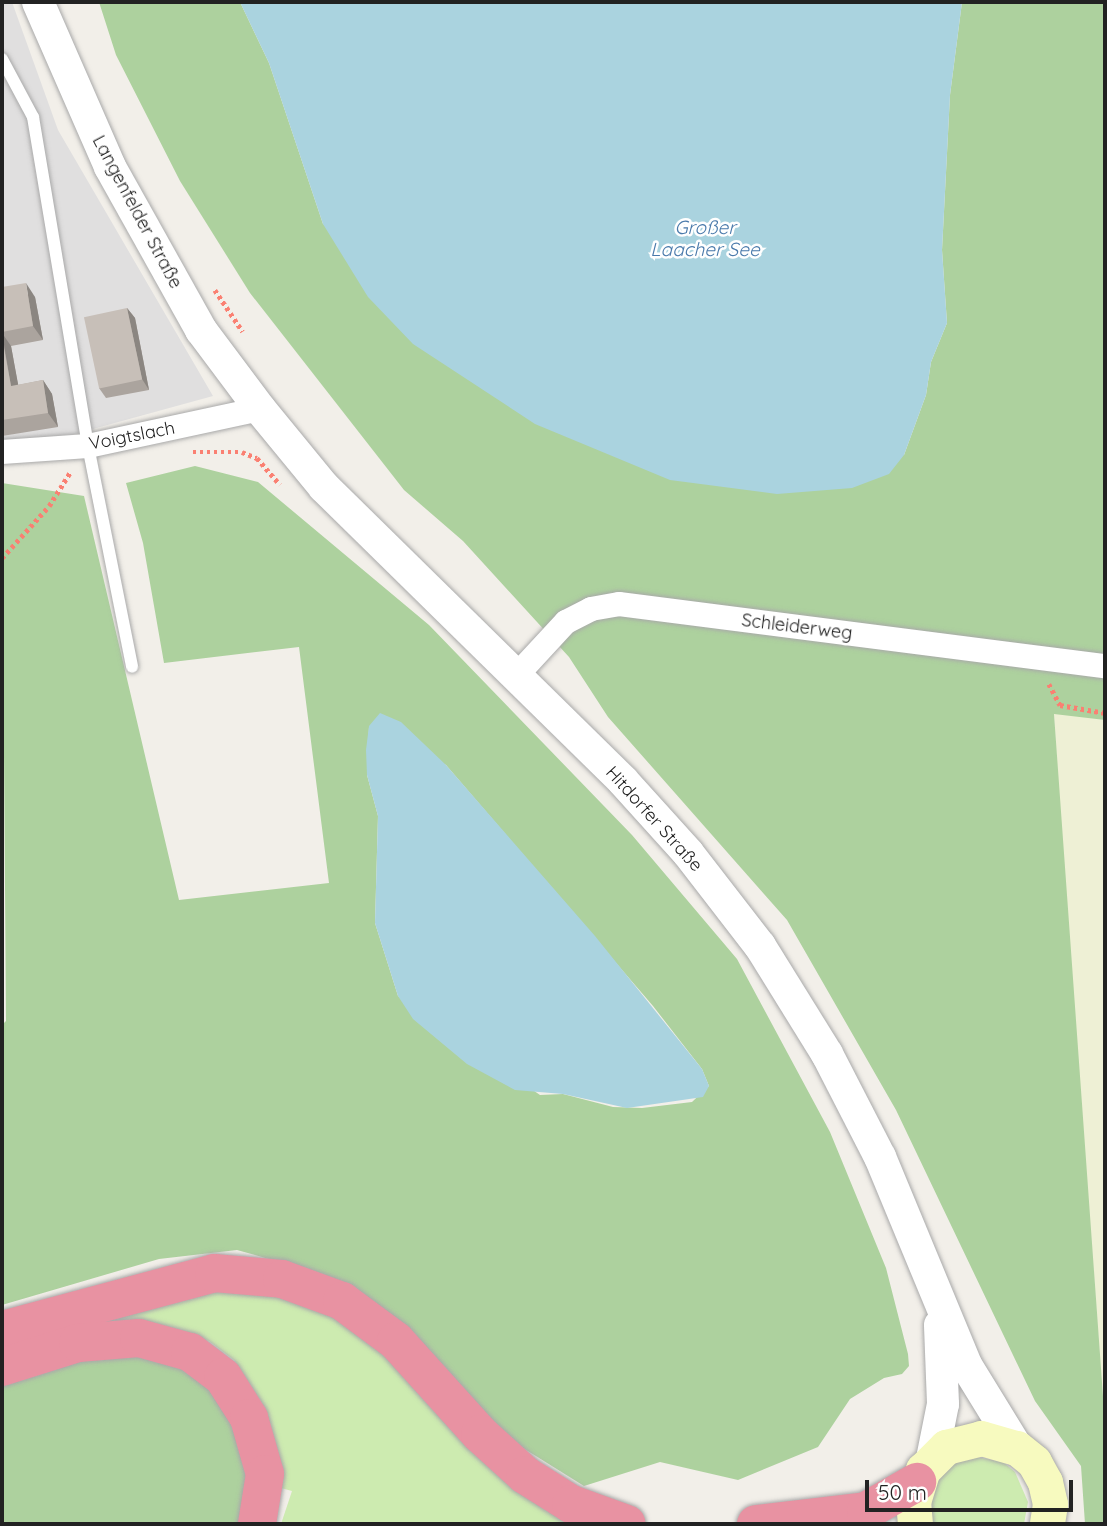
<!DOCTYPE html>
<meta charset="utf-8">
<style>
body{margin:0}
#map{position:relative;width:1107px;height:1526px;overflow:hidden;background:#f2efe9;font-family:Quicksand,sans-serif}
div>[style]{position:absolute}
.residential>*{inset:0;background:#e0dfdf}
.farmland>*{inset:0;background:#eef0d5}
.grass>*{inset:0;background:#cdebb0}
.forest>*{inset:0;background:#add19e}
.water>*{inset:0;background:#aad3df}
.path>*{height:4.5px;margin-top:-2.25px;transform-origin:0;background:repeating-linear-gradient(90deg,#fa8072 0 3.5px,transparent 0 7px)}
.roads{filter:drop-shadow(0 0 2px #a9a9a9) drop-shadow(0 0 2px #a9a9a9)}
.service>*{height:12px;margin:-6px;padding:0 6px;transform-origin:6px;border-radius:6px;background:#fff}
.minor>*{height:24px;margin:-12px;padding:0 12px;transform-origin:12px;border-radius:12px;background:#fff}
.tertiary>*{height:32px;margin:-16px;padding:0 16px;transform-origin:16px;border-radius:16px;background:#fff}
.secondary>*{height:35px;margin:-17.5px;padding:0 17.5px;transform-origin:17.5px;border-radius:17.5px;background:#f7fabf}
.motorway>*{height:38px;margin:-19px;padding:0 19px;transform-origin:19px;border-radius:19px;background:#e892a2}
.wall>*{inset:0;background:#aba49e}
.shaded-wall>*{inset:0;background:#8b8681}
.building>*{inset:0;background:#c7bfb8;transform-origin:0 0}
span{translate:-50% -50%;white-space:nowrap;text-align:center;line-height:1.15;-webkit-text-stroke:5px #fff;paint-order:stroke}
.street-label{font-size:18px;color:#222}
.water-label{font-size:19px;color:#4a7aab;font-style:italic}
.frame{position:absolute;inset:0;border:4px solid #222;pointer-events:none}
.scale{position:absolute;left:865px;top:1480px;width:208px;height:32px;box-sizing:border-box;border:4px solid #222;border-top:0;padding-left:9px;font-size:21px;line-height:24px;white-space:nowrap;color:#222;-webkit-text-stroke:5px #fff;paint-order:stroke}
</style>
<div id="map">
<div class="residential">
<i style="clip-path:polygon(2px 2px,12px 2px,58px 130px,213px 396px,71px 435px,2px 442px)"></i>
</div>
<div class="farmland">
<i style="clip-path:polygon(1054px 713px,1105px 720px,1105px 1424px,1061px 831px)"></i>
</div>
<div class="grass">
<i style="clip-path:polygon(233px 1289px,288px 1296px,365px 1333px,572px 1524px,281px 1524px,292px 1491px,277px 1487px,262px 1403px,234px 1360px,209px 1341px,155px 1323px,2px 1345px,157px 1300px)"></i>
<i style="clip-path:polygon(971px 1456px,1003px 1462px,1015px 1472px,1028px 1502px,1024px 1524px,932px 1524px,932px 1484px,955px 1461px)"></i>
</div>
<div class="forest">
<i style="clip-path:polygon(99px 2px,240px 2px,269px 63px,323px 224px,904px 455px,926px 395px,931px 362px,947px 323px,942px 250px,950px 95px,962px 2px,1105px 2px,1105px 720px,1054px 714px,1105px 1424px,1105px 1524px,1085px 1524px,1081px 1466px,1035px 1401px,896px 1110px,787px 920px,608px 717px,569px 657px,463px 541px,404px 490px,250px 293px,180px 181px,116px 55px)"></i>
<i style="clip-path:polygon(evenodd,195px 466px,258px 482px,429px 625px,632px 835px,737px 959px,830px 1132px,886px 1268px,908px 1354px,909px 1366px,902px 1374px,884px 1378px,850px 1399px,818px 1447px,738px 1480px,660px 1462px,584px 1486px,515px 1443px,322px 1274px,237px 1250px,159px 1259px,2px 1305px,2px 1025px,6px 1021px,2px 483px,84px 496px,179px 900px,329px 883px,299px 647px,164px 663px,143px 543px,126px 483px,195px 466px,369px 727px,446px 765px,653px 1006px,702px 1069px,709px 1086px,692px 1102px,642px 1108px,613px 1107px,563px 1094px,540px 1095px,398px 996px,375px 923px,378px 816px,367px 775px,369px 727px)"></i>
<i style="clip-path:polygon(148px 1356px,183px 1367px,206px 1382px,232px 1413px,249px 1485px,242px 1524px,2px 1524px,2px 1382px,77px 1359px)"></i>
</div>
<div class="water">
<i style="clip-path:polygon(240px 2px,962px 2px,950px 95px,942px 250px,947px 323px,931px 362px,926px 395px,904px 455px,889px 474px,852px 488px,777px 494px,670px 480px,535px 424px,413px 344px,368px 297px,323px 224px,269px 63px)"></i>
<i style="clip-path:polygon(380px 713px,401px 722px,446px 765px,595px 936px,702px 1069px,709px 1086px,703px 1097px,627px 1108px,563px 1094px,515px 1090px,467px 1064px,413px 1019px,398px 996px,375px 923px,378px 816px,367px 775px,366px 750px,369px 726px)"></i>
</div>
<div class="path">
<i style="left:215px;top:290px;width:50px;rotate:56.3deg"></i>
<i style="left:193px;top:452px;width:49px"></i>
<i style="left:242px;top:452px;width:16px;rotate:22deg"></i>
<i style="left:257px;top:458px;width:35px;rotate:49deg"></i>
<i style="left:2px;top:558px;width:70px;rotate:-47.9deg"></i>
<i style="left:49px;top:506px;width:39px;rotate:-58deg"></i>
<i style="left:1049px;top:684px;width:24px;rotate:62deg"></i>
<i style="left:1060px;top:705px;width:46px;rotate:10.1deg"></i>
</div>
<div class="roads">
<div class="service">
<i style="left:2px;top:59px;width:66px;rotate:61.9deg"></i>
<i style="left:33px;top:117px;width:334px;rotate:80.5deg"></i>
<i style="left:88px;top:446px;width:225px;rotate:78.7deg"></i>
</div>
<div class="minor">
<i style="left:2px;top:452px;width:86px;rotate:-4deg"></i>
<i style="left:88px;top:446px;width:176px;rotate:-12.1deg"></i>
<i style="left:515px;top:677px;width:75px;rotate:-47.2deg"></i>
<i style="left:566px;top:622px;width:28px;rotate:-27deg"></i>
<i style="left:591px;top:609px;width:28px;rotate:-10deg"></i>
<i style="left:619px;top:604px;width:490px;rotate:7.3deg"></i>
</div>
<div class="tertiary">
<i style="left:38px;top:2px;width:180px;rotate:66.4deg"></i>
<i style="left:110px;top:167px;width:187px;rotate:60.8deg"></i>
<i style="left:201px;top:330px;width:99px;rotate:53.2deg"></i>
<i style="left:260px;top:409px;width:101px;rotate:50.6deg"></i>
<i style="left:324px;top:487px;width:419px;rotate:44.5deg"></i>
<i style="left:623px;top:781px;width:97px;rotate:47.9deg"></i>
<i style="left:688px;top:853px;width:118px;rotate:52.3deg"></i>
<i style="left:760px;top:946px;width:127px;rotate:58.2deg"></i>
<i style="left:827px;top:1054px;width:116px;rotate:62.8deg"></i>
<i style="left:880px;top:1157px;width:225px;rotate:67.5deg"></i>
<i style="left:966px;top:1365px;width:97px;rotate:58.4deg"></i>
<i style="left:932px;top:1459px;width:56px;rotate:-78.7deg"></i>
<i style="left:943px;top:1404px;width:79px;rotate:-92.2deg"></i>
</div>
<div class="secondary">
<i style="left:915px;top:1524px;width:22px;rotate:-95deg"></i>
<i style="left:913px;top:1502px;width:34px;rotate:-73deg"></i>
<i style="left:923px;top:1470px;width:33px;rotate:-45deg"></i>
<i style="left:946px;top:1447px;width:36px;rotate:-14deg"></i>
<i style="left:981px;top:1438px;width:37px;rotate:16deg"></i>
<i style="left:1017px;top:1448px;width:22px;rotate:39deg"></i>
<i style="left:1034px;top:1462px;width:23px;rotate:61deg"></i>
<i style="left:1045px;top:1482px;width:23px;rotate:77deg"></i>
<i style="left:1050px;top:1504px;width:20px;rotate:99deg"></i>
</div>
<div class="motorway">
<i style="left:2px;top:1330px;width:220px;rotate:-15deg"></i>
<i style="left:214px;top:1273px;width:68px;rotate:5deg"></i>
<i style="left:282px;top:1279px;width:64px;rotate:20.1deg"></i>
<i style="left:342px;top:1301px;width:67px;rotate:36.5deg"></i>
<i style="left:396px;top:1341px;width:125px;rotate:47.9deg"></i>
<i style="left:480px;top:1434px;width:61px;rotate:42.3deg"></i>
<i style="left:525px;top:1475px;width:54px;rotate:32.2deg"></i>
<i style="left:571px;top:1504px;width:59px;rotate:19.7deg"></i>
<i style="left:2px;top:1367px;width:80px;rotate:-17.5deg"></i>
<i style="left:78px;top:1343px;width:61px;rotate:-4.7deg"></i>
<i style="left:139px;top:1338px;width:53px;rotate:15.4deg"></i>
<i style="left:190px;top:1352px;width:41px;rotate:37.1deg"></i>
<i style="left:223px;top:1377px;width:49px;rotate:57.6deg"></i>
<i style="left:249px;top:1418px;width:58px;rotate:74.1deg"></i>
<i style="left:265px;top:1474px;width:51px;rotate:99.1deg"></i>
<i style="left:756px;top:1524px;width:111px;rotate:-6.7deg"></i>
<i style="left:866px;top:1511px;width:59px;rotate:-29.6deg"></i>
</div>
</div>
<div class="wall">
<i style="clip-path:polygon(2px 287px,35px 297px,43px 340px,11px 346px,18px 385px,43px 380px,52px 394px,58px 427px,2px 436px)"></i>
<i style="clip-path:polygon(127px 308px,135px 318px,149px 390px,106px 398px,99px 388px)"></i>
</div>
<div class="shaded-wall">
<i style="clip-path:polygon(26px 283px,35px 297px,43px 340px,33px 326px)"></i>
<i style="clip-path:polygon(127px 308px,135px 318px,149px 390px,142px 379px)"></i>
<i style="clip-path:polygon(2px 333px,11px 346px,21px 400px,11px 386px)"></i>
<i style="clip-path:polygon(43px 380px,52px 394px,58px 427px,48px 413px)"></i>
</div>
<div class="building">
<i style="clip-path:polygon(26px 283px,33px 326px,2px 332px,2px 287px)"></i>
<i style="left:127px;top:308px;width:73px;height:44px;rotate:78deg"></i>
<i style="clip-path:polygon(2px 337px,11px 386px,43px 380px,48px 413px,2px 420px)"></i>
</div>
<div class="street-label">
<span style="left:137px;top:212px;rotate:62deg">Langenfelder Straße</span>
<span style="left:132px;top:436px;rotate:-11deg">Voigtslach</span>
<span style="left:797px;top:627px;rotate:7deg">Schleiderweg</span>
<span style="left:654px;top:819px;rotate:48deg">Hitdorfer Straße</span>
</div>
<div class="water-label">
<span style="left:705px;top:239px">Großer<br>Laacher See</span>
</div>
<div class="frame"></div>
<div class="scale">50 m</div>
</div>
